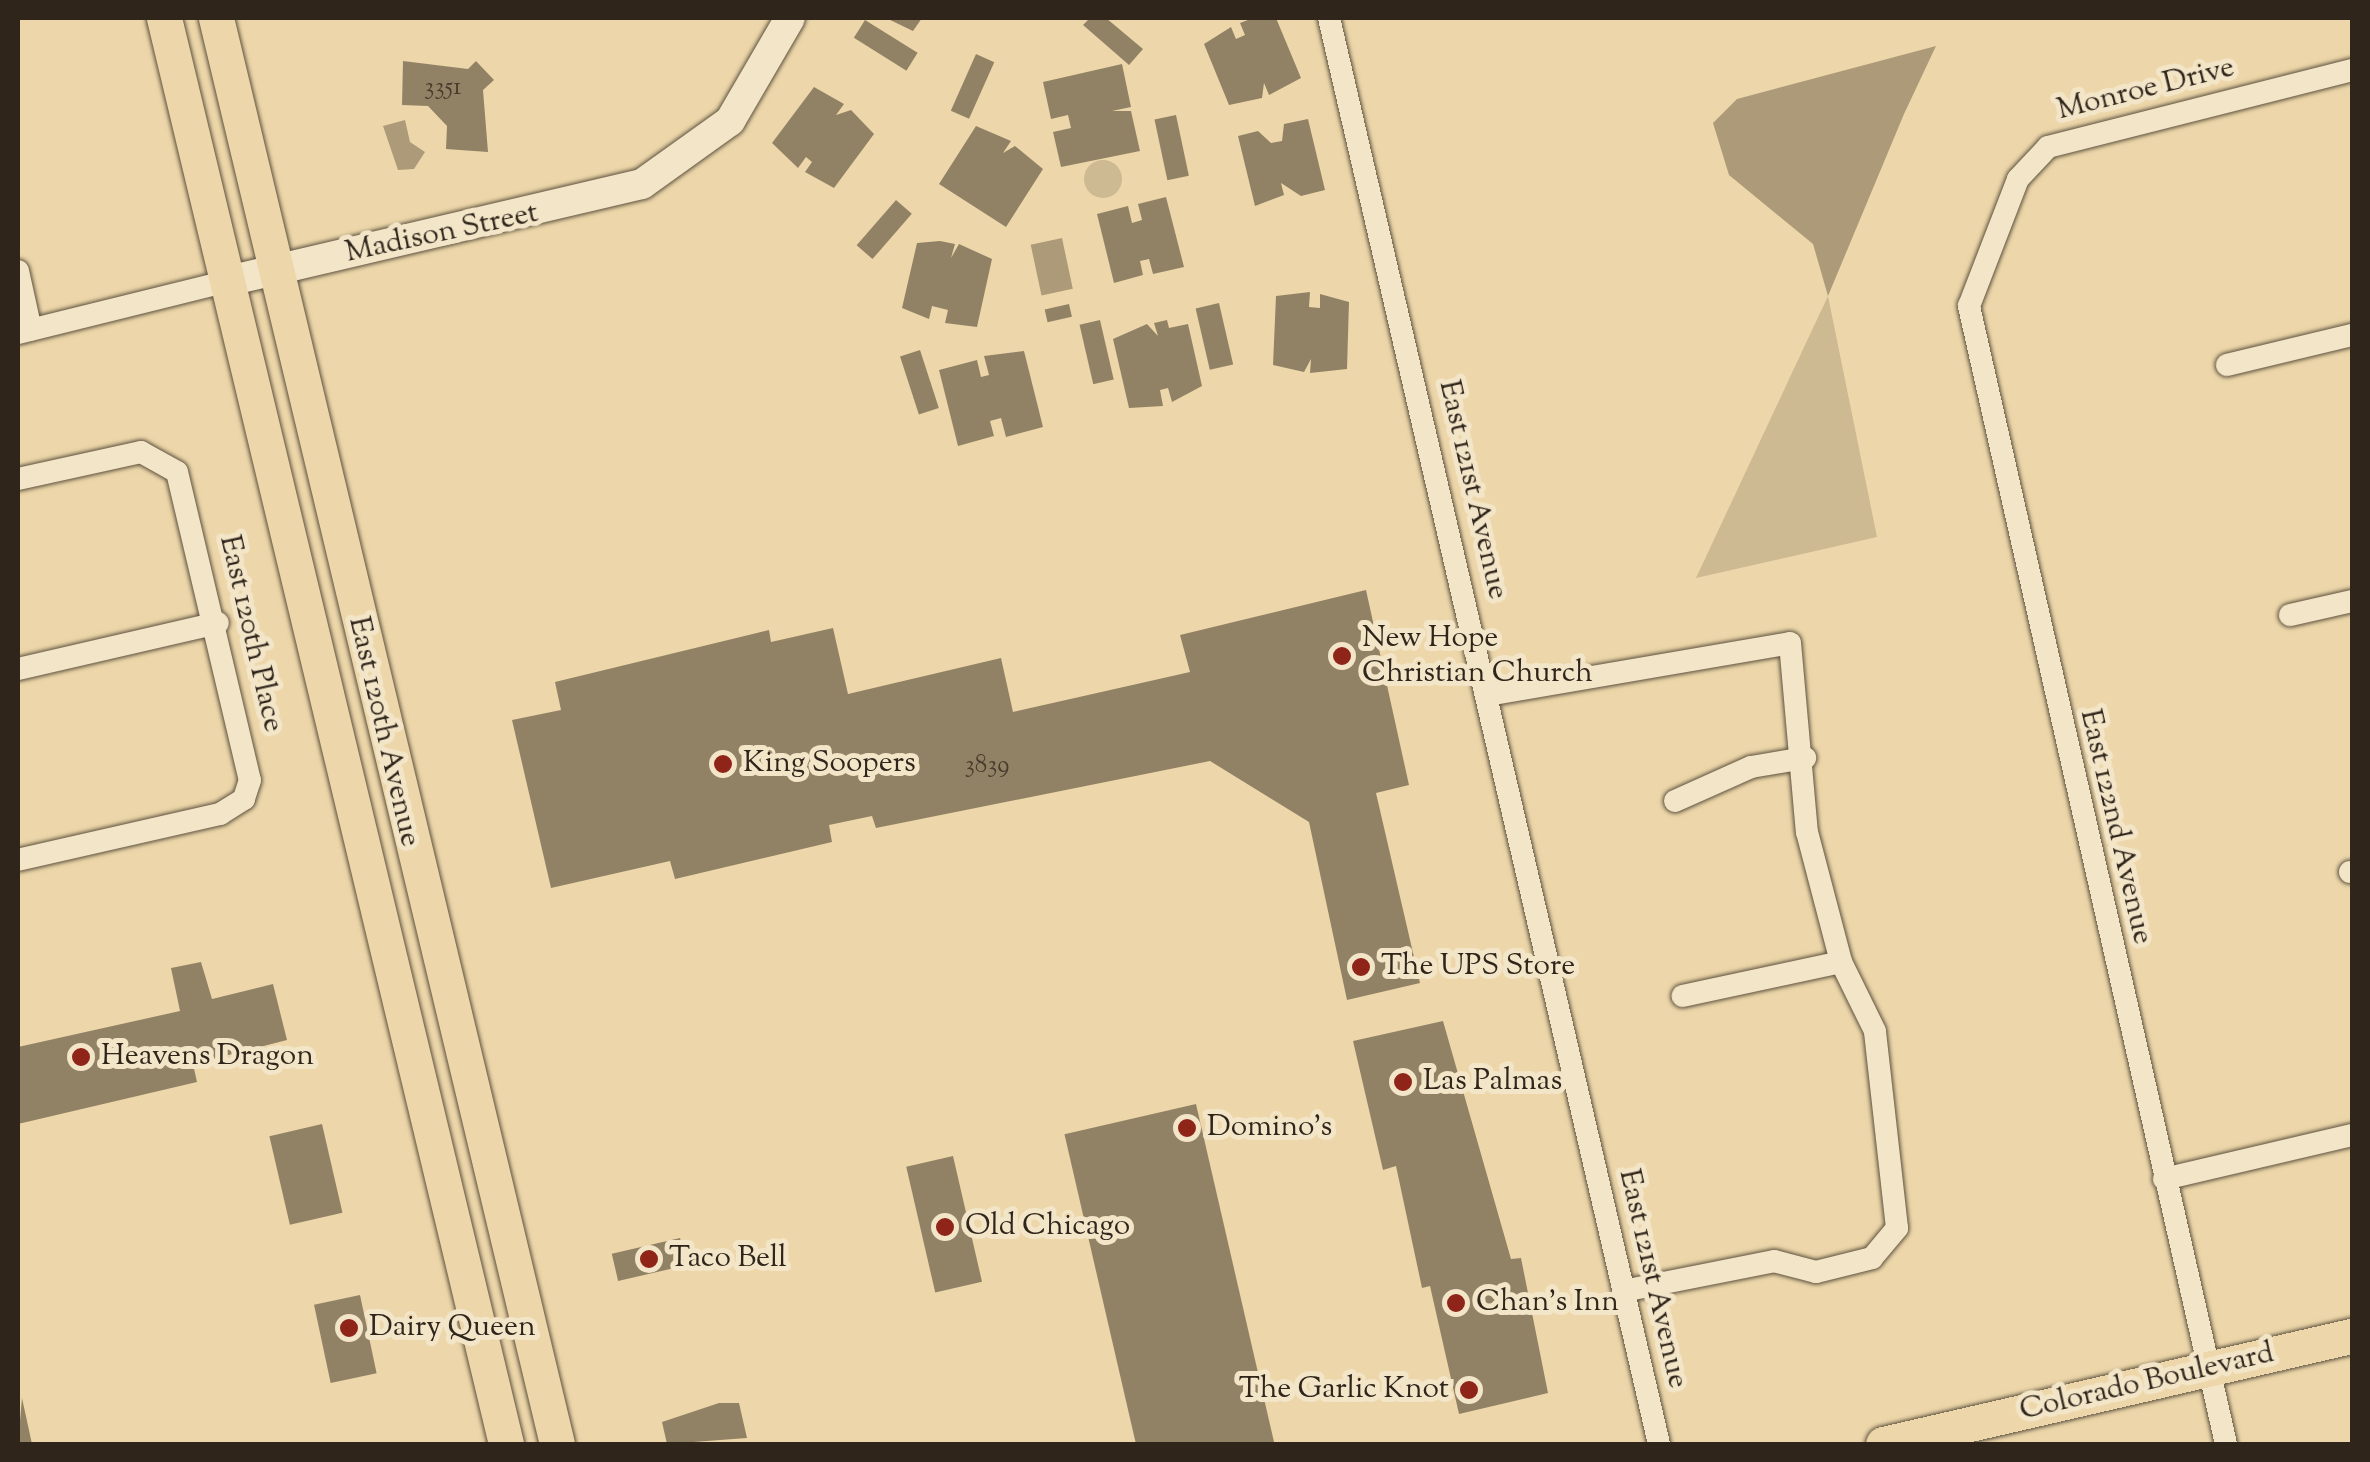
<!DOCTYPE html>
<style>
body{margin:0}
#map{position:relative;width:2370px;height:1462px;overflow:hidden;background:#edd7aa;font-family:"Sorts Mill Goudy",serif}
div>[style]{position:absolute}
.green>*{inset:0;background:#cdb992}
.round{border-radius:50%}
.water>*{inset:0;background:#ac9a79;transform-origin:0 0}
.building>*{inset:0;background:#928265;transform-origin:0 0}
.roads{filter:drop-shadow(0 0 2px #5e523f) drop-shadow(0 0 2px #5e523f)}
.street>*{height:22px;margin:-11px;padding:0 11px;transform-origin:11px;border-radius:11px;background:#f3e5c8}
.secondary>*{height:30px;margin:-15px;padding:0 15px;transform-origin:15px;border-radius:15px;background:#f3e5c8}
.primary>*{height:35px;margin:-17.5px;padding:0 17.5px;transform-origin:17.5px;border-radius:17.5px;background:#edd7aa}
.dots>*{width:28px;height:28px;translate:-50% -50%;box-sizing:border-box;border:5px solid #f3e5c8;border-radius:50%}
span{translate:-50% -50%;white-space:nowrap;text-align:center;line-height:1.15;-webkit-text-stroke:10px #f3e5c8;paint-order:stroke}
.number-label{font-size:25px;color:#483c2e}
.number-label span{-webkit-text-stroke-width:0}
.street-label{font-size:30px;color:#2f251b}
.poi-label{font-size:30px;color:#2f251b}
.left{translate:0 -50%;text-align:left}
.right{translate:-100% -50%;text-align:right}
.frame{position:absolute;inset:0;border:20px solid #2f251b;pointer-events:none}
</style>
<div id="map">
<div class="green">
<i class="round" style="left:1084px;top:160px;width:38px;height:38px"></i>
<i style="clip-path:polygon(1828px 296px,1877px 537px,1696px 578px)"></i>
</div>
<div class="water">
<i style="clip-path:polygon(1936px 46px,1904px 114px,1828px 296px,1813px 244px,1729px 175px,1713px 123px,1737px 99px)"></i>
<i style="clip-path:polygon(405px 120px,410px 142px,425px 152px,414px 169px,398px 170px,383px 126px)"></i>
<i style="left:1062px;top:238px;width:52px;height:32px;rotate:78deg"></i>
</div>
<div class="building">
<i style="clip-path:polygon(886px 18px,922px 18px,913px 31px)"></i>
<i style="clip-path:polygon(1090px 18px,1106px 18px,1143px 49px,1129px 65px,1083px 25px)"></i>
<i style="clip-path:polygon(1253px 18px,1276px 18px,1301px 78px,1269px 95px,1264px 83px,1262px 98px,1229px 105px,1204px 44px,1231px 27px,1236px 39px,1245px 35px,1240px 23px)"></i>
<i style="left:865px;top:20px;width:62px;height:21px;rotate:32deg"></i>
<i style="left:976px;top:54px;width:20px;height:62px;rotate:24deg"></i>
<i style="clip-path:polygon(403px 61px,468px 69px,476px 61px,494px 80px,483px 90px,488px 152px,446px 149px,447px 126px,428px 106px,402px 105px)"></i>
<i style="clip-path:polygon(1122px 64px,1131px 107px,1112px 111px,1131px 111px,1140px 151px,1061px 167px,1053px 132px,1071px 128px,1068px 115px,1051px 119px,1043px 82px)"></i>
<i style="clip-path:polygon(814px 87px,844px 104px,836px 115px,851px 110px,874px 134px,834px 188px,805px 172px,812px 162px,806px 157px,798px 168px,772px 143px)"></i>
<i style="left:1176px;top:115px;width:62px;height:22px;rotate:78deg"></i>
<i style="clip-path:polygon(1308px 119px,1325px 190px,1301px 196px,1281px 183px,1284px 195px,1255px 206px,1238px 136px,1258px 131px,1271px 143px,1282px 141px,1284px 124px)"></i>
<i style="clip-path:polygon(976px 126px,1011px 141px,1003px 153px,1015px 146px,1043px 169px,1006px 227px,939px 184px)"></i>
<i style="clip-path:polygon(1166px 197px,1184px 267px,1153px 274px,1149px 259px,1140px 261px,1143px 275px,1114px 283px,1097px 214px,1128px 206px,1132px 223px,1142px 220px,1138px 204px)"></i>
<i style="left:896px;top:200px;width:21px;height:60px;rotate:41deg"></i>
<i style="clip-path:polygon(940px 241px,955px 244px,951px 258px,959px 244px,992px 259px,977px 327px,945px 323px,948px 310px,932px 306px,929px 319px,902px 308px,917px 243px)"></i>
<i style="clip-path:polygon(1310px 292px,1309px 307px,1320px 308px,1320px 294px,1349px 302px,1347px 369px,1310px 373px,1311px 359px,1304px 372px,1273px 365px,1276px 296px)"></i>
<i style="left:1219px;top:303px;width:63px;height:24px;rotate:77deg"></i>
<i style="left:1069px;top:304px;width:13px;height:25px;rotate:77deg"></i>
<i style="left:1100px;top:320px;width:61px;height:21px;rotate:77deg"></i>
<i style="clip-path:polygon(1167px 320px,1169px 328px,1188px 324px,1202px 386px,1172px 402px,1168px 388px,1160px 390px,1163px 406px,1129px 408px,1113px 339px,1147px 324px,1158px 336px,1154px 323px)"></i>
<i style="left:920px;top:350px;width:61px;height:21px;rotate:72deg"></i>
<i style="clip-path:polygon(1024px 351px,1043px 427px,1006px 437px,1001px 418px,990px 421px,994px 436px,958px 446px,939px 370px,977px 360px,981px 377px,989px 375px,984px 356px)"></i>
<i style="clip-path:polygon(1366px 590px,1409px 785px,1376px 793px,1420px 983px,1347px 1000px,1309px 822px,1210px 761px,876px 828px,872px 816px,829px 825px,832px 842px,675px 879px,670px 861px,551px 888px,512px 720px,561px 710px,555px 682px,769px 630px,771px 642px,833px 628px,848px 694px,1001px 658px,1013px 712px,1190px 672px,1180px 635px)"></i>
<i style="clip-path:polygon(201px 962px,212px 999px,273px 984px,287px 1040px,193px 1064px,197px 1082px,18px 1124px,18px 1047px,180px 1011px,171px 968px)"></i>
<i style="clip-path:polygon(1443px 1021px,1511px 1259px,1521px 1258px,1548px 1393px,1459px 1414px,1430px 1286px,1422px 1288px,1396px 1166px,1383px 1170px,1353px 1041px)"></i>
<i style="left:1196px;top:1104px;width:349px;height:135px;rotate:77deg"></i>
<i style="left:322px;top:1124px;width:91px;height:54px;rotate:77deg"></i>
<i style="left:953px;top:1156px;width:129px;height:48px;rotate:77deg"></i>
<i style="left:680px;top:1238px;width:28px;height:70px;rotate:77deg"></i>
<i style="left:360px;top:1295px;width:80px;height:47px;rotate:78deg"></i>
<i style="clip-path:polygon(22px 1398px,32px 1444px,18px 1444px)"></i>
<i style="clip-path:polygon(719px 1403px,739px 1403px,747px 1438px,667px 1444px,662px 1422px)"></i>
</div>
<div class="roads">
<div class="street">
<i style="left:1329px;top:18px;width:1464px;rotate:76.97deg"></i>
<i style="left:18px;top:271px;width:60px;rotate:77.6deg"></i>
<i style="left:18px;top:333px;width:212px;rotate:-13.9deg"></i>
<i style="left:2227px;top:365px;width:129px;rotate:-13.5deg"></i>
<i style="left:18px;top:479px;width:126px;rotate:-12.4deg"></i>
<i style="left:141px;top:452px;width:41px;rotate:29.1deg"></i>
<i style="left:177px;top:472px;width:317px;rotate:76.7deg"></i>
<i style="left:250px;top:780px;width:20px;rotate:108deg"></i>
<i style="left:244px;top:799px;width:28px;rotate:148deg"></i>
<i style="left:220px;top:814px;width:207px;rotate:167.2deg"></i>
<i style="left:2290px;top:615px;width:64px;rotate:-12.7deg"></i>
<i style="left:18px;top:669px;width:205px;rotate:-13deg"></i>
<i style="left:1487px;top:695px;width:307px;rotate:-9.7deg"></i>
<i style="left:1790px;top:643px;width:190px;rotate:84.9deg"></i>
<i style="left:1807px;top:832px;width:134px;rotate:75.3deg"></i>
<i style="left:1841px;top:962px;width:162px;rotate:167.9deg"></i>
<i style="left:1675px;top:801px;width:83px;rotate:-24.1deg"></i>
<i style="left:1751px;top:767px;width:55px;rotate:-9.5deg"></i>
<i style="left:2350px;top:872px;width:2px"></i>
<i style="left:2164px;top:1179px;width:193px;rotate:-13.2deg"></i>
<i style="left:1623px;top:1291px;width:154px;rotate:-11.2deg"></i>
<i style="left:1774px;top:1261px;width:43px;rotate:14.7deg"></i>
<i style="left:1816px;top:1272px;width:58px;rotate:-14deg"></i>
<i style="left:1872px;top:1258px;width:39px;rotate:-50deg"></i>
<i style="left:1897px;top:1228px;width:198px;rotate:-96.4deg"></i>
<i style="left:1875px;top:1031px;width:77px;rotate:-116.2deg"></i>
<i style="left:2226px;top:1444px;width:1167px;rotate:-102.73deg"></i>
<i style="left:1969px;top:306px;width:136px;rotate:-68.9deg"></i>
<i style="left:2018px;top:179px;width:44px;rotate:-46.8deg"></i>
<i style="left:2048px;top:147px;width:314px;rotate:-14.2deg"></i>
</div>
<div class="secondary">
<i style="left:224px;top:282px;width:429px;rotate:-13.2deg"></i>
<i style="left:642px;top:184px;width:108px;rotate:-35.6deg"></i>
<i style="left:730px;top:121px;width:119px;rotate:-59.8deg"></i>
</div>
<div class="primary">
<i style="left:164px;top:18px;width:1466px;rotate:76.51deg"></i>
<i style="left:216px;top:18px;width:1466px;rotate:76.55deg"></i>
<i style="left:1883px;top:1444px;width:481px;rotate:-13deg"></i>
</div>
</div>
<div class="dots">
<i style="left:1342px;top:656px;background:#8f2418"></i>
<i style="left:723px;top:764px;background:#8f2418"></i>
<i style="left:1361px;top:967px;background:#8f2418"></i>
<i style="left:81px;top:1057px;background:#8f2418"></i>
<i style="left:1403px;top:1082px;background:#8f2418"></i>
<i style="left:1187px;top:1128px;background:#8f2418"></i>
<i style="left:945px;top:1227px;background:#8f2418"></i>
<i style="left:649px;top:1259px;background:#8f2418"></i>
<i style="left:1456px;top:1303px;background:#8f2418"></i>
<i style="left:349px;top:1328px;background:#8f2418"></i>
<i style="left:1469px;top:1390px;background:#8f2418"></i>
</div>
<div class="number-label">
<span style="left:443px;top:88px">3351</span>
<span style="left:987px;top:766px">3839</span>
</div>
<div class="street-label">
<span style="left:2146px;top:90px;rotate:-14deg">Monroe Drive</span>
<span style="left:442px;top:234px;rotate:-12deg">Madison Street</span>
<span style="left:1472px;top:490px;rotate:77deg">East 121st Avenue</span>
<span style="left:250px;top:634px;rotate:77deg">East 120th Place</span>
<span style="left:383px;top:732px;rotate:77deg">East 120th Avenue</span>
<span style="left:2115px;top:827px;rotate:77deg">East 122nd Avenue</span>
<span style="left:1652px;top:1279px;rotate:77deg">East 121st Avenue</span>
<span style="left:2147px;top:1383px;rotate:-13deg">Colorado Boulevard</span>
</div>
<div class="poi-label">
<span class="left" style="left:1362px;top:656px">New Hope<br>Christian Church</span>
<span class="left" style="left:743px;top:764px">King Soopers</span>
<span class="left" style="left:1381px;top:967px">The UPS Store</span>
<span class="left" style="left:101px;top:1057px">Heavens Dragon</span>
<span class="left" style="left:1423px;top:1082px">Las Palmas</span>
<span class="left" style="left:1207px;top:1128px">Domino's</span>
<span class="left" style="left:965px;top:1227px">Old Chicago</span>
<span class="left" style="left:669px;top:1259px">Taco Bell</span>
<span class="left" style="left:1476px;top:1303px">Chan's Inn</span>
<span class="left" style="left:369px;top:1328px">Dairy Queen</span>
<span class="right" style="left:1449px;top:1390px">The Garlic Knot</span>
</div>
<div class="frame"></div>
</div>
